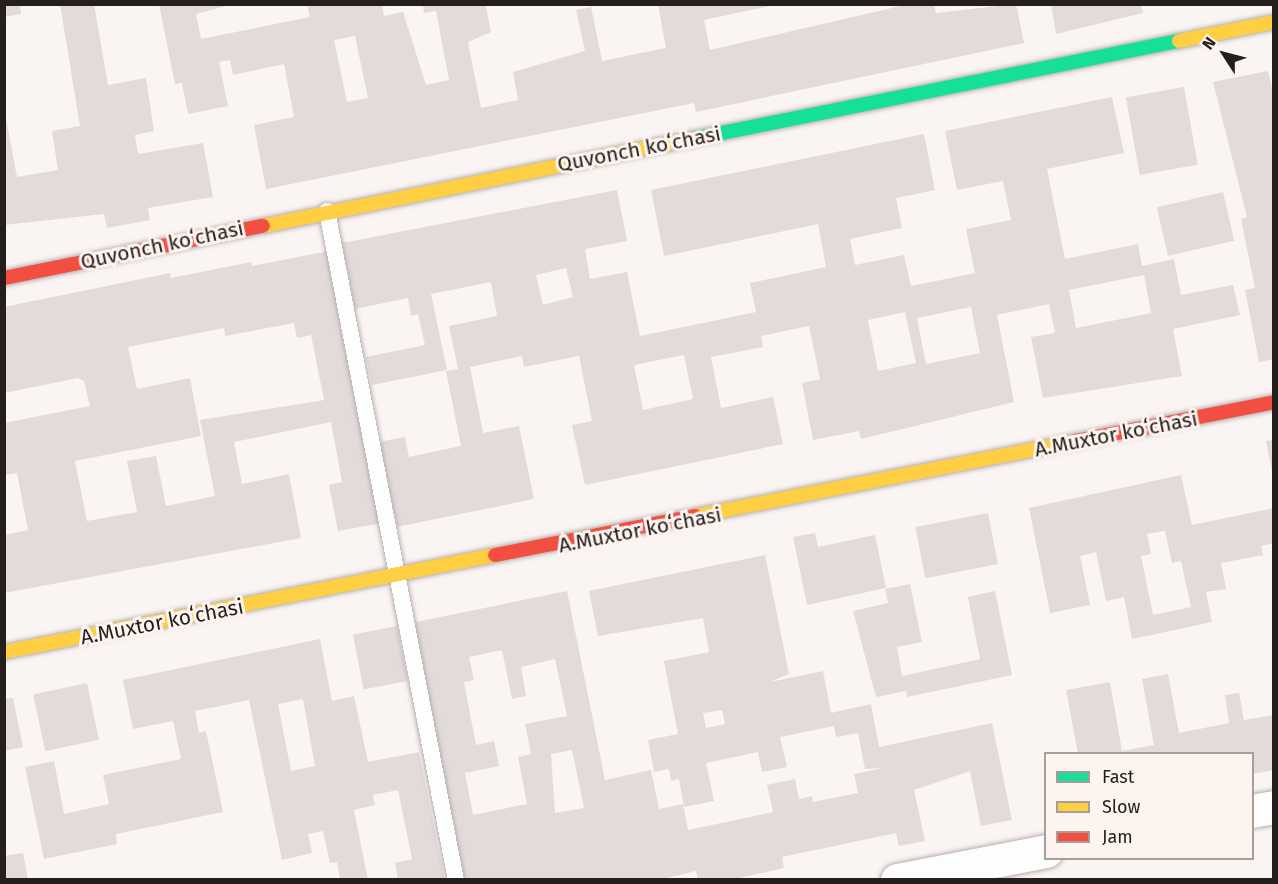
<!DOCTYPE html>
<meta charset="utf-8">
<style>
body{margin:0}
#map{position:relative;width:1278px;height:884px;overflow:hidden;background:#faf4f2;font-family:"Fira Sans",sans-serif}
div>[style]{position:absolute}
.building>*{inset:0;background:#e2dbda;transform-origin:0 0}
.roads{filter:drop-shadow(0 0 2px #b6b0ae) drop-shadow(0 0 2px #b6b0ae)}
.lane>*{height:16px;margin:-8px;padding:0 8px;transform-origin:8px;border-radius:8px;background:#fefdfd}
.street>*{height:33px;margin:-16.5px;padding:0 16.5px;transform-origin:16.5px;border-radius:16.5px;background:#fefdfd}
.fast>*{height:14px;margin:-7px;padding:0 7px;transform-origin:7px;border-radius:7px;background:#16e098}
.slow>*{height:14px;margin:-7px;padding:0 7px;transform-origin:7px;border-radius:7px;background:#ffcf43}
.jam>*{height:14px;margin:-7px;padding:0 7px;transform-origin:7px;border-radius:7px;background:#f24e42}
span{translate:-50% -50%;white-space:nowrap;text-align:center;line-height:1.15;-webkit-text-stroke:6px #fdf3ef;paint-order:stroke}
.street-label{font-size:21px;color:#241f1c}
.frame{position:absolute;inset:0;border:6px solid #241f1c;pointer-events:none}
.legend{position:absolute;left:1044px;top:752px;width:210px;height:108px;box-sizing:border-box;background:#fdf3ef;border:2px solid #a69e9b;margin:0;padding:8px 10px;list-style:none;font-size:18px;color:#241f1c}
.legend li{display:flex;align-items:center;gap:12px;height:30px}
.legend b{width:30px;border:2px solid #a69e9b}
.north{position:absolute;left:1194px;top:24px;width:60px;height:60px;-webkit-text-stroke:4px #fdf3ef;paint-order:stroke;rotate:306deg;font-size:16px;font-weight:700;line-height:24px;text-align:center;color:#241f1c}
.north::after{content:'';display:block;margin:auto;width:21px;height:27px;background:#241f1c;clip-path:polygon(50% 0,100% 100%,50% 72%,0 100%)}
</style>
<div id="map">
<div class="building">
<i style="clip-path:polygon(4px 4px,20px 4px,21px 14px,4px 17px)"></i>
<i style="clip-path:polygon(60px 4px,94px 4px,108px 85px,146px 78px,154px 131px,135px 135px,138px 154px,203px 143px,213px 197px,148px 208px,150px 220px,107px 228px,104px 214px,4px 225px,4px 108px,17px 177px,58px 170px,52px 131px,80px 126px)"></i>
<i style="clip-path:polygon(evenodd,159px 4px,233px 4px,196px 14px,201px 39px,310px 17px,307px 4px,382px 4px,384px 16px,403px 12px,426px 85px,449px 80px,436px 11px,424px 13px,423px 4px,486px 6px,491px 32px,468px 42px,481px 108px,518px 100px,513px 72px,585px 51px,576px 10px,591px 7px,602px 61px,666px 48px,658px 4px,779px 4px,704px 20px,710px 50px,909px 4px,934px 4px,936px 13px,1016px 4px,1024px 43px,696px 112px,694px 103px,266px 189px,254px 125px,294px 117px,284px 64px,233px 75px,230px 60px,219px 62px,228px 106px,188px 114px,182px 83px,175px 84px,159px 4px,355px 36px,368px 98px,347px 102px,334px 40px,355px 36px)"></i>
<i style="clip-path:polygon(1051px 4px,1141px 4px,1143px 13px,1056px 34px)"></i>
<i style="clip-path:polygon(1268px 71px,1274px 98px,1274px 359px,1259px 362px,1245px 290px,1255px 288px,1241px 219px,1247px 217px,1213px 82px)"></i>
<i style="left:1184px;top:87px;width:79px;height:59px;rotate:80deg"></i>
<i style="clip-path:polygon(evenodd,1112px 97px,1124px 153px,1047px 169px,1065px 259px,1138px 244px,1142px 266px,1174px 259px,1181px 295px,1233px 285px,1240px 315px,1173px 329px,1182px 376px,1043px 398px,1031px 337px,1055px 333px,1049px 304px,997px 315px,1014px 402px,861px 439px,859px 431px,813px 440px,802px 383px,820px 379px,809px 326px,761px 336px,763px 347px,711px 357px,721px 408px,773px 397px,783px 444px,585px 485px,572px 425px,592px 421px,579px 356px,524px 367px,522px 356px,470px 367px,483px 433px,519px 426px,534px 499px,397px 527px,379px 442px,405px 437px,409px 457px,461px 446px,446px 371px,458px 369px,449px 326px,497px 316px,491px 282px,431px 294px,447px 370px,372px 385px,366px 357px,425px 345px,418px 314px,411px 316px,408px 298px,355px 309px,342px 243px,617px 190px,627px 241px,585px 249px,590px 279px,627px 272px,640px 336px,756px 312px,750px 283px,826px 267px,818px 224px,664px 256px,651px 190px,924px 134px,935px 190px,896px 198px,902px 228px,850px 239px,855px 265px,904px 255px,911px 286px,975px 273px,966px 229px,1011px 220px,1003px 181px,957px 190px,945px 131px,1112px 97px,566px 268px,573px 297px,543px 305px,536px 275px,566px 268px,1112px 97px,1144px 275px,1151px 313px,1076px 328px,1069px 290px,1144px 275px,1112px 97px,971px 307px,980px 353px,926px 364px,917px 318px,971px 307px,1112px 97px,905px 312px,916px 363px,878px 371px,868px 320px,905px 312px,1112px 97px,684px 355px,693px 399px,643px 410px,634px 365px,684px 355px)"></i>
<i style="left:1223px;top:192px;width:50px;height:68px;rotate:77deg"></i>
<i style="clip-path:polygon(evenodd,329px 251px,382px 523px,338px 531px,329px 485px,342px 482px,331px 422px,234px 442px,242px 484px,289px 474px,301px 538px,4px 593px,4px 535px,28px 530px,17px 473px,4px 475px,4px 423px,90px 406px,84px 381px,78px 378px,4px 393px,4px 307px,170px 273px,171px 278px,251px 262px,252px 266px,329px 251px,294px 323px,297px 338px,311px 335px,324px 400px,200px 420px,215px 496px,166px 506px,156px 456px,127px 461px,137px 512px,87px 521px,75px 461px,201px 436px,190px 378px,137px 389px,128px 347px,224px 328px,225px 336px,294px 323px)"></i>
<i style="clip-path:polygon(1274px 440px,1274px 472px,1272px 472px,1266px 441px)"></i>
<i style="clip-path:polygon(evenodd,1181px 475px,1192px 525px,1274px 508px,1274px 543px,1261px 546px,1263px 555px,1221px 563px,1226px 589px,1206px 592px,1212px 622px,1132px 639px,1124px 597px,1106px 601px,1096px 552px,1080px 556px,1090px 605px,1050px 613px,1029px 508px,1181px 475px,1165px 531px,1172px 563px,1181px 561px,1191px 607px,1153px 615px,1141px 556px,1151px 554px,1147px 534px,1165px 531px)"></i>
<i style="left:988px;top:513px;width:52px;height:74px;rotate:79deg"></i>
<i style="clip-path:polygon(815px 533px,818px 547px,875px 535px,886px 588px,807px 605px,793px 537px)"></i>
<i style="clip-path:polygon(evenodd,765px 555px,789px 674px,770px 682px,823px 671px,831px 713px,871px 704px,879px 747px,992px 723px,1012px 820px,981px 826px,970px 771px,914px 790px,925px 841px,899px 846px,896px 833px,782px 857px,784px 868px,730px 880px,698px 880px,696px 871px,658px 880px,463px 880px,411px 623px,567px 591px,605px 780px,651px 770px,659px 809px,683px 804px,688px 830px,773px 812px,767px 785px,795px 779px,799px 799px,812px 796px,813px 802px,858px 793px,854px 774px,884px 768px,865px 769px,858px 733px,836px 737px,834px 726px,780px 737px,787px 767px,762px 772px,758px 752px,706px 763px,714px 801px,684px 807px,679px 779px,671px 781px,669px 769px,654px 772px,648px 740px,678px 734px,664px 661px,709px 652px,703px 618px,598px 636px,589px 591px,765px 555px,502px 650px,512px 699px,526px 696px,521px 667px,555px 659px,567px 716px,525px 724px,531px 754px,518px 757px,527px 804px,473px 815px,465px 773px,499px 766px,494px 741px,476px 745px,464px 682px,474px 680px,469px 657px,502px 650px,765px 555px,722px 710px,725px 724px,706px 728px,703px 713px,722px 710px,765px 555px,572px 750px,584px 808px,555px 813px,551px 754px,572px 750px)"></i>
<i style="clip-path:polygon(910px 584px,922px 642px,897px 647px,902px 676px,980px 659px,968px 597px,995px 591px,1012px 675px,907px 697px,906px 691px,876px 697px,853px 611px,888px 603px,885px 589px)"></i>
<i style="left:397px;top:626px;width:56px;height:45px;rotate:79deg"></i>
<i style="clip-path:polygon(evenodd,320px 639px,332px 701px,354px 696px,368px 762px,419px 752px,445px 880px,398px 880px,395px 863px,412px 859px,398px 790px,373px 795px,375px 805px,354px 810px,368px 880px,340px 880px,337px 862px,330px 863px,323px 831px,308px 834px,312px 853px,282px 860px,249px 700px,195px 711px,199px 733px,206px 731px,223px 812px,116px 834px,117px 844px,44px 859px,25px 767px,54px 761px,64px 814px,109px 804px,103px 775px,181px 759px,173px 721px,133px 729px,123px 680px,320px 639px,303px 699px,315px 766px,291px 771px,278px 704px,303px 699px)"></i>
<i style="clip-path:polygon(1168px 674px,1179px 733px,1229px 723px,1225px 695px,1239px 693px,1244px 720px,1274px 715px,1274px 770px,1252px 774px,1252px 754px,1078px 754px,1066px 690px,1110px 682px,1122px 751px,1154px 745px,1142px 679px)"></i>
<i style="left:87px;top:683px;width:58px;height:55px;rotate:78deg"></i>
<i style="clip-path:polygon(13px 698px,23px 747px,4px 751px,4px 699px)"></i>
<i style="clip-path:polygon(23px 853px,28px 880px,4px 880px,4px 856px)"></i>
</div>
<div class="roads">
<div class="lane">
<i style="left:327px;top:211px;width:681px;rotate:79.09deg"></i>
</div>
<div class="street">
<i style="left:1252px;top:811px;width:22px;rotate:-10deg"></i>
<i style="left:897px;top:880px;width:152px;rotate:-11deg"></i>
</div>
<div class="fast">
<i style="left:692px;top:139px;width:497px;rotate:-11.4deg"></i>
</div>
<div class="slow">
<i style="left:1179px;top:41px;width:97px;rotate:-11.3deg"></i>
<i style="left:263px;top:226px;width:438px;rotate:-11.5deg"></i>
<i style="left:695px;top:516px;width:388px;rotate:-11.1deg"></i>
<i style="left:4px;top:652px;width:500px;rotate:-11.18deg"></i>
</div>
<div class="jam">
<i style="left:4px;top:278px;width:264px;rotate:-11.4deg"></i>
<i style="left:1076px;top:441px;width:202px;rotate:-11.1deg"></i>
<i style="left:495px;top:555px;width:204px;rotate:-11deg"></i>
</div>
</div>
<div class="street-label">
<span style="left:639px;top:149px;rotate:-11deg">Quvonch koʻchasi</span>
<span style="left:162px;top:245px;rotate:-12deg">Quvonch koʻchasi</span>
<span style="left:1116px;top:434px;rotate:-11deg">A.Muxtor koʻchasi</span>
<span style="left:640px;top:530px;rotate:-11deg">A.Muxtor koʻchasi</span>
<span style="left:162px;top:622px;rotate:-11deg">A.Muxtor koʻchasi</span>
</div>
<div class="frame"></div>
<ul class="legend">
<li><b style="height:8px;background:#16e098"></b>Fast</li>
<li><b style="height:8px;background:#ffcf43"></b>Slow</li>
<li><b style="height:8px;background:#f24e42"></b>Jam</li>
</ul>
<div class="north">N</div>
</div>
